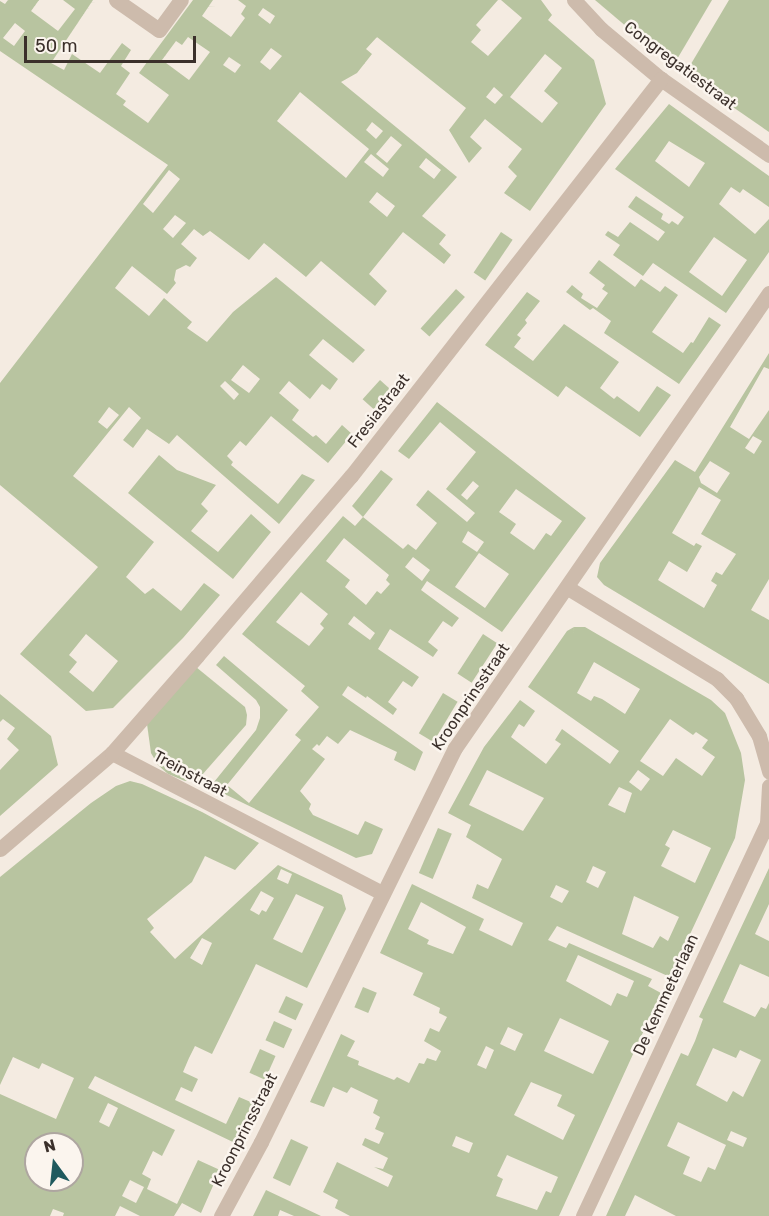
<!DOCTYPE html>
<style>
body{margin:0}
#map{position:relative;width:769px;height:1216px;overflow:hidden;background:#f4ebe1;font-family:Rubik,sans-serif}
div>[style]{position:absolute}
.green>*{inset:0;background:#b8c4a0;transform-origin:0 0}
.minor>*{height:15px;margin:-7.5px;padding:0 7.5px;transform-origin:7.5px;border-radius:7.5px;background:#cdbbac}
span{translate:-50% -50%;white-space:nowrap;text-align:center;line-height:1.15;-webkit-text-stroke:5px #fbf5ee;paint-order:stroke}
.street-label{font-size:16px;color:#3b302b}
.north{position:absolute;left:24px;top:1132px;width:60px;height:60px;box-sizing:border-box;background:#fbf5ee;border:2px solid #aea6a0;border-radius:50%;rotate:345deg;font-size:16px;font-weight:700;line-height:24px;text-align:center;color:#3b302b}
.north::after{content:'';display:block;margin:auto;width:21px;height:27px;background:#1f5a5e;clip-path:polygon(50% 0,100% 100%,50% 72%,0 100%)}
.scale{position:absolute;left:24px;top:36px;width:172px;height:27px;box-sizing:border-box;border:3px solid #3b302b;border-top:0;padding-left:8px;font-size:18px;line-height:21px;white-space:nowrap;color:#3b302b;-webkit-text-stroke:4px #fbf5ee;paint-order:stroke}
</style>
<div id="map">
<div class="green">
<i style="clip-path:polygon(evenodd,8px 0,39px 0,31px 11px,58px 31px,75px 9px,63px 0,93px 0,51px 63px,64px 70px,72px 54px,100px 73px,122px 43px,131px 50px,121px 66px,130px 73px,116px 94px,126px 101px,123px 105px,148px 123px,169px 95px,139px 73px,193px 0,213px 0,202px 16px,231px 37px,245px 18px,241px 14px,246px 6px,238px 0,498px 0,476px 25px,481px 30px,471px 42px,488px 56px,522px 18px,501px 0,541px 0,552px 15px,548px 20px,594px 60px,606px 104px,530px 211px,504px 193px,517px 176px,508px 167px,522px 149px,485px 119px,470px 137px,482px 148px,469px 163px,449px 130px,466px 108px,377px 37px,366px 49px,372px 54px,357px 73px,341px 82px,457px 177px,422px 216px,446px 235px,439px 244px,451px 255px,444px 264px,403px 232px,369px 274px,387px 291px,375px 306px,321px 261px,306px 277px,264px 243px,249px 260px,210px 231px,203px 236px,194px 229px,181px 244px,197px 258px,190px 267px,186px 265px,176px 270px,174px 280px,176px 283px,167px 294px,132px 266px,115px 288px,149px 316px,164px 298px,192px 322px,187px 328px,207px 342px,233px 312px,276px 277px,365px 350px,353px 363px,323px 339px,309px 355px,338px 379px,330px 390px,322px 384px,310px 399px,289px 381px,279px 393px,299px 410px,292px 420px,313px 437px,316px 435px,326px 444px,342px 425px,352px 434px,328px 463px,271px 416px,246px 446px,240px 441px,227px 456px,233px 462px,231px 465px,278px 504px,302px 474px,315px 480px,279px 524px,177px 435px,169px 444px,147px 429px,133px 448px,123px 440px,141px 418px,129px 407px,73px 476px,154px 542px,126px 577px,145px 594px,153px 588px,181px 611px,204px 583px,220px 595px,183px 638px,113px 708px,86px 711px,20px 654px,98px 567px,0 485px,0 383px,168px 165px,0 51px,0 1px,5px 4px,8px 0,263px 8px,275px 16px,270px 24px,258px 15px,263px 8px,8px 0,15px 23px,25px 31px,14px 46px,3px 38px,15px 23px,8px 0,188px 37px,210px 52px,189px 80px,162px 60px,176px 41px,182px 45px,188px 37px,8px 0,271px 48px,282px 56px,270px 70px,260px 62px,271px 48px,8px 0,545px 54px,562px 68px,544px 91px,558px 103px,542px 123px,510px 97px,545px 54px,8px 0,229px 57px,241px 65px,235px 73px,223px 65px,229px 57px,8px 0,494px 87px,503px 95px,495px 104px,486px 97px,494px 87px,8px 0,300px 92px,369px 149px,346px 178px,277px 121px,300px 92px,8px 0,372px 122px,383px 131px,376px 139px,366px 130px,372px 122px,8px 0,391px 136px,402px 145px,387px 163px,376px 154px,391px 136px,8px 0,371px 154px,389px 169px,383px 177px,364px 162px,371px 154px,8px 0,426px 158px,441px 170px,434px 179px,419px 167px,426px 158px,8px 0,169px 170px,180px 179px,153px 213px,143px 204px,169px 170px,8px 0,377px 192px,395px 206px,387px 217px,369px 202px,377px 192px,8px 0,175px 215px,186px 223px,173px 238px,163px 229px,175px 215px,8px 0,243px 365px,260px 379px,249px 393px,231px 380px,243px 365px,8px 0,225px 381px,239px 394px,234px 400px,220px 386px,225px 381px,8px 0,109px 407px,119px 415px,107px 429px,98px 422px,109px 407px,8px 0,86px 634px,118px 661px,93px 692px,69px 672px,77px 662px,69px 655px,86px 634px)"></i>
<i style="clip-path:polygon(595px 0,712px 0,673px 66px)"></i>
<i style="clip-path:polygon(729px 0,769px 0,769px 132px,685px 74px)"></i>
<i style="clip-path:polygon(evenodd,669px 104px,769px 176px,769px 207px,743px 189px,740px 193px,731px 187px,719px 204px,755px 234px,769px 219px,769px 252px,726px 313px,653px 263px,643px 276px,613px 255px,620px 245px,605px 235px,608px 231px,618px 237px,630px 222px,658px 241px,665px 232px,628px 207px,636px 196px,663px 214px,661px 219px,669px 224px,672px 221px,678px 225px,684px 217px,615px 169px,669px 104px,669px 141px,705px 163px,689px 187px,655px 161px,669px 141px,669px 104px,714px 237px,747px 260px,722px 296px,689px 272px,714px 237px)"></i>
<i style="left:501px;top:232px;width:14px;height:49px;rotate:34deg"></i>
<i style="clip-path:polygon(599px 260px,635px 287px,641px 279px,660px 292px,665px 286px,678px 295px,652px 332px,683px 353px,691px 342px,693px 343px,709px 317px,721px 325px,679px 384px,604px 333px,611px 321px,593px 308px,590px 310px,566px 292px,572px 285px,583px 294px,581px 298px,597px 308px,608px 293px,602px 289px,605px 285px,589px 273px)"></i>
<i style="left:456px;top:289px;width:12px;height:53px;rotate:42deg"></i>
<i style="clip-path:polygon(527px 292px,540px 301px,525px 320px,527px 323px,517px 335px,521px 338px,514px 347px,533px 361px,564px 324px,619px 362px,600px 388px,614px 399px,617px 396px,639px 412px,657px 386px,671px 395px,640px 437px,566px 386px,558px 397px,485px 345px)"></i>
<i style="clip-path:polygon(evenodd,769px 353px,769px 369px,764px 367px,730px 427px,749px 439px,769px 410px,769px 579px,751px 610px,769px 620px,769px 684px,604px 585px,597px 577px,600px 563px,675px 460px,695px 472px,769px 353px,753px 436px,762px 441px,754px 454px,745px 448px,753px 436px,769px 353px,710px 461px,730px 473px,717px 493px,701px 483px,699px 477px,710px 461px,769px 353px,699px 487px,721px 500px,701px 534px,736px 554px,722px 575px,716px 572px,711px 581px,717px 585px,704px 608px,658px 580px,669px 561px,687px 572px,702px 546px,696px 543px,694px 546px,672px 533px,699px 487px)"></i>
<i style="left:380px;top:380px;width:15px;height:26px;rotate:42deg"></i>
<i style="clip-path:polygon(evenodd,437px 402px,586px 518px,502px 632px,427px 581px,421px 590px,459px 618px,452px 627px,443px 621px,428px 642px,438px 650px,433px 657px,390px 629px,378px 649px,419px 677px,412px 687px,403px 681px,388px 702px,397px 709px,393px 715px,367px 696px,366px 698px,348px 686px,342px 695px,423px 752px,415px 771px,394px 760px,397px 752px,350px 730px,338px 744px,327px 736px,319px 746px,317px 744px,312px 749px,325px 759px,300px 791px,311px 804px,309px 809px,313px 815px,358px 835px,365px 821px,383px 829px,372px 854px,356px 858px,210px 787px,256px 730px,260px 718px,260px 707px,256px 700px,216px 665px,224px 656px,288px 710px,227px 785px,249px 803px,301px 740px,295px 735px,319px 707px,301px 691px,305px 686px,242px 634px,343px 516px,355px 526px,363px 517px,352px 506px,381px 470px,393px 479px,363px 517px,403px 549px,408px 544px,416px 550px,437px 523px,416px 505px,428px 490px,467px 522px,475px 513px,446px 489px,476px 452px,440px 422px,409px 459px,398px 451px,437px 402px,473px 481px,479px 486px,467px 500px,461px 495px,473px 481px,437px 402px,516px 489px,562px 521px,551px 536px,546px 533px,534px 550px,510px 533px,516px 524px,499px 512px,516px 489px,437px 402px,468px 531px,484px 542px,477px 552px,462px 542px,468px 531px,437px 402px,344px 538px,389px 575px,386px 580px,390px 584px,381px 594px,377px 591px,366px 605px,345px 587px,350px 580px,326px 561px,344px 538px,437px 402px,479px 553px,509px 574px,485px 608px,455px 587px,479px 553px,437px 402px,413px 557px,430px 570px,422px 581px,405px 567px,413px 557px,437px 402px,301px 592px,328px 614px,320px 624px,324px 628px,309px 646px,276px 622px,301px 592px,437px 402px,354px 616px,375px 633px,370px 640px,348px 624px,354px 616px)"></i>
<i style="clip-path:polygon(159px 455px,177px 470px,216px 485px,201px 504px,208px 511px,191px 531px,218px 552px,251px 514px,271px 532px,233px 579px,128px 493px)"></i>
<i style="clip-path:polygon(evenodd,574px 627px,585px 627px,597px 634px,711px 700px,725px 713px,741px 753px,745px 780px,735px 838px,670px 977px,557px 926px,548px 940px,566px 948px,569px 943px,652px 979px,648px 986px,661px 993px,559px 1216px,350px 1216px,335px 1208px,338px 1200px,323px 1192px,337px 1162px,388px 1187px,393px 1176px,374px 1167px,383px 1169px,388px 1158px,362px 1145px,365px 1138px,379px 1144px,384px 1133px,375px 1129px,380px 1117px,373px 1113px,378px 1100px,351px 1087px,347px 1093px,333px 1087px,324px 1107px,310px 1102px,341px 1034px,355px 1041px,347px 1056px,359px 1061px,358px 1065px,394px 1080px,397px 1077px,409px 1083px,419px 1063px,424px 1064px,427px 1058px,436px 1061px,441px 1051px,424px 1041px,430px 1028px,439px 1032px,447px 1017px,439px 1013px,440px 1008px,413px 995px,423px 973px,380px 953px,412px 884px,484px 919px,479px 930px,512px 946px,523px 923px,472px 898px,477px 884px,488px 889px,502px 859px,466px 837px,471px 825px,448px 813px,484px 747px,520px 700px,535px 711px,524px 727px,519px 724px,511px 737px,546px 764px,561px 744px,555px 740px,562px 729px,610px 764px,619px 751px,528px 687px,567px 631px,574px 627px,594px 662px,640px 689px,625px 714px,602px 699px,594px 696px,591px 701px,577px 693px,594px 662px,574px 627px,670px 719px,693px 735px,696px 732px,708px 740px,702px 748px,715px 757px,702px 776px,676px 758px,663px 776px,640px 761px,670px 719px,574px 627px,487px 770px,544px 798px,523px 831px,469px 805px,487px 770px,574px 627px,638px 770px,650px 779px,641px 791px,629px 782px,638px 770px,574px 627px,619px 787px,632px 793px,625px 813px,608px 805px,619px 787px,574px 627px,673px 830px,711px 848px,695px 883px,661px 866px,670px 848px,665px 845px,673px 830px,574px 627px,593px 866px,606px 872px,598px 888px,586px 882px,593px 866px,574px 627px,556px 885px,569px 891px,562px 903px,550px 897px,556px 885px,574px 627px,634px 896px,679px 917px,668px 941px,660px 936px,653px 948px,622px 934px,634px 896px,574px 627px,421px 902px,466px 927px,453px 954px,427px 944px,429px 940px,408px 929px,421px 902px,574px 627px,578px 955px,634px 981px,627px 997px,617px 993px,611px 1006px,566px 981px,578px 955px,574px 627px,560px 1018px,609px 1041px,593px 1074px,544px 1051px,560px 1018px,574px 627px,508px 1027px,523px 1034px,515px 1051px,500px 1044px,508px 1027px,574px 627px,486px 1046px,494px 1050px,486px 1069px,477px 1065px,486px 1046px,574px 627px,531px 1082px,562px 1095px,557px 1106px,575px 1115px,563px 1140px,514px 1115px,531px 1082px,574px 627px,456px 1136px,473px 1143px,469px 1153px,452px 1146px,456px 1136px,574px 627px,507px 1155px,558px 1177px,551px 1193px,546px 1191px,537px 1210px,496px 1196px,503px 1179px,497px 1176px,507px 1155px)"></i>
<i style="left:483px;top:634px;width:17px;height:47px;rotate:33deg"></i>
<i style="clip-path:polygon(196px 667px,245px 707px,247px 715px,246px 725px,202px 775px,195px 781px,185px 781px,168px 774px,158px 765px,151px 753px,147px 724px,153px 715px)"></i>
<i style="left:443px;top:693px;width:17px;height:47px;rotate:31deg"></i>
<i style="clip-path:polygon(0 694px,51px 736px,58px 765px,0 816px,0 770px,19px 750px,7px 739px,15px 728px,3px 719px,0 722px)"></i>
<i style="clip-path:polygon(evenodd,130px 781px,142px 784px,202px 812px,259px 843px,235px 870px,205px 856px,192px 882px,147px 919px,154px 928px,150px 932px,175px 959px,278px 865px,342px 895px,346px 909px,307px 988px,256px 964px,212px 1054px,195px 1046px,189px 1058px,183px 1072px,198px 1079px,192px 1092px,181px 1087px,175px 1100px,226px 1124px,239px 1097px,253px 1103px,235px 1143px,95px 1076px,88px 1088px,175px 1130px,162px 1156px,153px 1151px,142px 1174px,151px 1179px,147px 1189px,177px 1204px,198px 1160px,220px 1170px,201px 1213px,182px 1203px,174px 1216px,140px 1216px,120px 1206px,115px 1216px,63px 1216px,64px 1213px,53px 1209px,50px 1216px,0 1216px,0 1094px,56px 1119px,74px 1078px,42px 1063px,39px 1069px,13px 1057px,0 1085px,0 877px,91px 803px,116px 786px,130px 781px,281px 869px,292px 874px,288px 884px,277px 879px,281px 869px,130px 781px,261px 891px,274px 898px,266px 912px,262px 910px,259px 915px,250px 910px,261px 891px,130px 781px,296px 894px,324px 907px,302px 953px,273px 939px,296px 894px,130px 781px,202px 938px,212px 943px,202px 965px,190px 958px,202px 938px,130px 781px,108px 1103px,118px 1108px,109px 1127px,99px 1122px,108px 1103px,130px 781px,36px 1144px,72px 1144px,72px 1180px,36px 1180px,36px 1144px,130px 781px,130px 1180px,144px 1187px,136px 1203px,122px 1196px,130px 1180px)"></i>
<i style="left:438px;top:828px;width:15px;height:49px;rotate:23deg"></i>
<i style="clip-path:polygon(evenodd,769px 868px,769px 904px,755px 934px,769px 941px,769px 977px,740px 964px,723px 1002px,755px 1017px,761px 1007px,766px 1009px,769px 1003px,769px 1216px,676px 1216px,635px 1195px,625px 1216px,606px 1216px,681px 1053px,688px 1056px,695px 1041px,703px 1019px,699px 1017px,769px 868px,713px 1048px,736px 1058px,740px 1050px,761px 1060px,743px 1097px,733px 1091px,727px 1102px,696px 1085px,713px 1048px,769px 868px,678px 1122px,726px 1145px,715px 1170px,708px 1167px,701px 1182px,683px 1174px,690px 1157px,667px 1146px,678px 1122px,769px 868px,731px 1131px,747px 1138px,743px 1147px,727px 1140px,731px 1131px)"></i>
<i style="left:363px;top:987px;width:15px;height:22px;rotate:23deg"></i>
<i style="left:286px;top:996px;width:19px;height:18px;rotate:25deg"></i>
<i style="left:274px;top:1021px;width:20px;height:21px;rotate:24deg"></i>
<i style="left:260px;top:1049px;width:17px;height:26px;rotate:24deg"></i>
<i style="left:291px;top:1139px;width:19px;height:43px;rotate:25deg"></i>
<i style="clip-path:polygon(266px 1190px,321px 1216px,294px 1216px,280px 1210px,278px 1216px,253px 1216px)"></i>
</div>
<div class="minor">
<i style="left:116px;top:0;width:52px;rotate:34.9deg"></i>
<i style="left:159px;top:30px;width:37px;rotate:-54deg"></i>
<i style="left:574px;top:0;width:40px;rotate:47deg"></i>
<i style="left:601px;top:29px;width:78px;rotate:39.8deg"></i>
<i style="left:661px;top:79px;width:132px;rotate:35.1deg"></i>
<i style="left:568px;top:588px;width:175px;rotate:31.4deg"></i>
<i style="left:717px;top:679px;width:27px;rotate:45deg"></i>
<i style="left:736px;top:698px;width:44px;rotate:58.8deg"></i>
<i style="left:759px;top:736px;width:37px;rotate:74deg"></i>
<i style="left:112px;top:753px;width:304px;rotate:27.4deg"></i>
<i style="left:0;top:849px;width:148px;rotate:-40.6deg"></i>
<i style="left:112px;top:753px;width:129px;rotate:-48.8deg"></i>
<i style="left:197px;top:656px;width:237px;rotate:-49.5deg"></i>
<i style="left:351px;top:476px;width:504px;rotate:-52.02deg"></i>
<i style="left:221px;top:1216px;width:84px;rotate:-61.6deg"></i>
<i style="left:261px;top:1142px;width:439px;rotate:-63.8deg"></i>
<i style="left:455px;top:748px;width:553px;rotate:-55.39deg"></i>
<i style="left:583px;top:1216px;width:433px;rotate:-64.9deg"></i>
<i style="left:767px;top:824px;width:38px;rotate:-87deg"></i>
</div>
<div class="street-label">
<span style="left:680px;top:66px;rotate:37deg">Congregatiestraat</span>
<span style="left:379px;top:411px;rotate:-52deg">Fresiastraat</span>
<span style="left:471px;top:697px;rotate:-56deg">Kroonprinsstraat</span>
<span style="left:190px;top:774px;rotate:28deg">Treinstraat</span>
<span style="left:666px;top:995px;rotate:-65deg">De Kemmeterlaan</span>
<span style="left:245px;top:1130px;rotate:-63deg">Kroonprinsstraat</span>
</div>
<div class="north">N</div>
<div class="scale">50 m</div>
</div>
